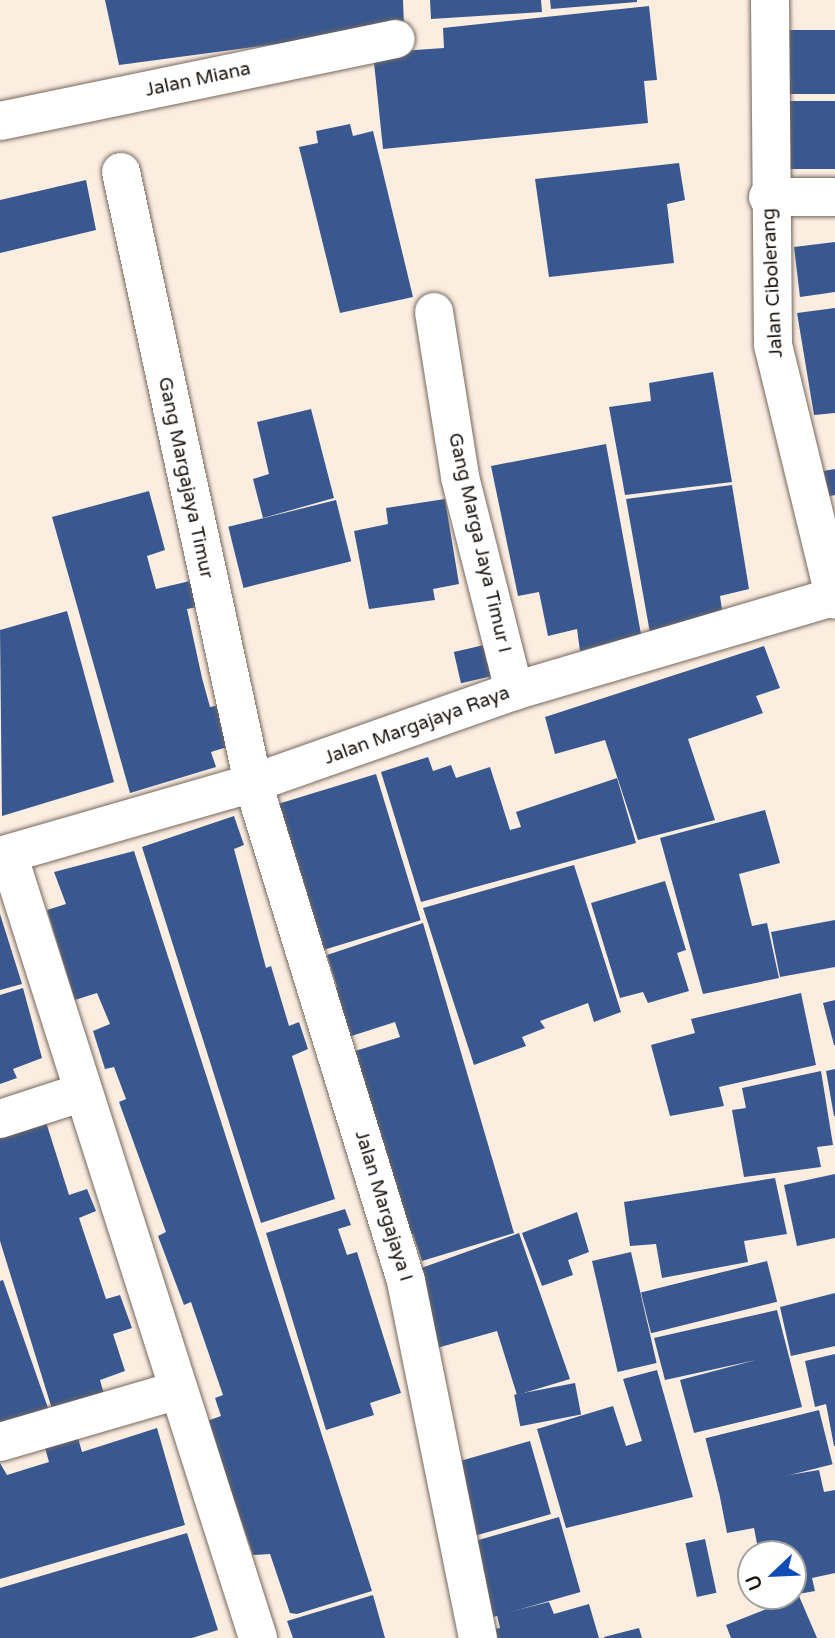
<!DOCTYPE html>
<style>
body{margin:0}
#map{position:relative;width:835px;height:1638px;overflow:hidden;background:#fcede1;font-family:"Varela Round",sans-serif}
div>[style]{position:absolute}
.building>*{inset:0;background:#39588f;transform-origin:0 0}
.roads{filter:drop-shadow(0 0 2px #75685d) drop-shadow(0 0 2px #75685d)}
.minor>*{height:38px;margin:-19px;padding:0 19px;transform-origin:19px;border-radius:19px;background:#fff}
span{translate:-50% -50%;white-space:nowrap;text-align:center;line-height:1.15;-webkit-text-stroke:7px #fff;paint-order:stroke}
.street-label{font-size:19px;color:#1b1612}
.north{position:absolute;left:737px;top:1540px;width:70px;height:70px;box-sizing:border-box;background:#fff;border:2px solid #a4a2a0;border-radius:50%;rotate:247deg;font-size:19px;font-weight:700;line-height:28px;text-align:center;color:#1b1612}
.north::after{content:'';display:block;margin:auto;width:24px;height:32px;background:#104cb8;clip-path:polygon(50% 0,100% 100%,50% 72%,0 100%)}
</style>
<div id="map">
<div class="building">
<i style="clip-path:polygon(105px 0,403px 0,404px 27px,119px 65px)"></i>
<i style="clip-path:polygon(430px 0,541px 0,542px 12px,431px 19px)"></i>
<i style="clip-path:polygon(550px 0,637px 0,637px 2px,551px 9px)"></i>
<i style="clip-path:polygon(649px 6px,657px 80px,644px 81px,648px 123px,383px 149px,373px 53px,444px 48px,443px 28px)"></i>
<i style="left:775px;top:30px;width:60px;height:64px"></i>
<i style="left:835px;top:101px;width:68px;height:64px;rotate:90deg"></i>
<i style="clip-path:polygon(350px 124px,353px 136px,373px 131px,413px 297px,340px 313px,299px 147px,318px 143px,316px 131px)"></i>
<i style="clip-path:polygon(679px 163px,685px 200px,667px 204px,674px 263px,549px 277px,535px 179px)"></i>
<i style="clip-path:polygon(86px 180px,96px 230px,0 253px,0 200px)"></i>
<i style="clip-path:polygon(835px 242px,835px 292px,800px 297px,794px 247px)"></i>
<i style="clip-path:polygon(835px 308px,835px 413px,814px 415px,797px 313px)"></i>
<i style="clip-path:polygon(713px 372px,732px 482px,625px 495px,609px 407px,651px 401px,649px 383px)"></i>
<i style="clip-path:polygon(311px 409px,334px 498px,263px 518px,253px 479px,269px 474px,257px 422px)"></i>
<i style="clip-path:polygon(606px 444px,641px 634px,580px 651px,577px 629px,548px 636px,539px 592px,518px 596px,491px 466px)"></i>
<i style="clip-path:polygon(835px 469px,835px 495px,821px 498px,817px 472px)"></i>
<i style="clip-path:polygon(732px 485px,749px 589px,720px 596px,722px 610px,650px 633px,626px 499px)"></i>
<i style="clip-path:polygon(149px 491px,165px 550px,147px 556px,156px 589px,190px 581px,197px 607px,187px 609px,202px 678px,210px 707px,220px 705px,230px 746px,211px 752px,216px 767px,130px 793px,52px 517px)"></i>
<i style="clip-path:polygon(445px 499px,459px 584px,433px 589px,435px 600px,369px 609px,354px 531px,388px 524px,386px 508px)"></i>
<i style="left:336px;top:500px;width:63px;height:111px;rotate:76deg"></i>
<i style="clip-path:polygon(67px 611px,114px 782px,2px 816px,0 630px)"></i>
<i style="left:484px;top:645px;width:32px;height:31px;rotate:77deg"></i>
<i style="clip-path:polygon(764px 646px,780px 688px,756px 696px,763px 713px,688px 739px,715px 820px,638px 840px,605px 740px,555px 754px,545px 717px)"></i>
<i style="clip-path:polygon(428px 757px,433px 771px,451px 765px,456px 778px,490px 767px,510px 830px,521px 827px,516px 812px,617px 778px,636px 843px,421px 902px,381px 772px)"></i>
<i style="left:376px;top:774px;width:153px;height:101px;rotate:73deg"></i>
<i style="clip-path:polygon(765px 810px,780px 863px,739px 874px,752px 926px,767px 923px,779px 978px,703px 994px,660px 838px)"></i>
<i style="clip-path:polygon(234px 816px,244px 845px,234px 849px,266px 968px,271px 966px,289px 1026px,299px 1022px,308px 1049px,292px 1056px,335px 1199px,261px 1223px,142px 847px)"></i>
<i style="clip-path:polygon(134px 851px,372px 1591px,297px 1614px,290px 1613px,270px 1554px,253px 1555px,207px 1421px,221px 1416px,215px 1398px,223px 1395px,191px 1302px,184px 1305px,158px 1236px,166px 1232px,119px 1102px,126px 1099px,114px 1067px,105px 1069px,93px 1031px,110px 1024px,97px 993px,75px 1000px,47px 910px,66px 904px,54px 872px)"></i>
<i style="clip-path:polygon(574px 865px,621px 1012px,594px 1022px,588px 1003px,540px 1021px,545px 1028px,522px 1037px,526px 1046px,474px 1065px,423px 908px)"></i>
<i style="clip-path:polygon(665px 881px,686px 950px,677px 953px,689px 991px,648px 1003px,643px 992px,620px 998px,591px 903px)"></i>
<i style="clip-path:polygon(0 914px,22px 984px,0 990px)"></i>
<i style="clip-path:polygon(835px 920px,835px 967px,780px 977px,771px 932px)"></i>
<i style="clip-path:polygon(423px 923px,514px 1233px,422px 1261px,413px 1234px,400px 1237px,352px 1052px,400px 1037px,395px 1022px,339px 1040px,324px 991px,337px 987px,327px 955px)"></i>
<i style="clip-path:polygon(23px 988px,42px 1058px,13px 1069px,17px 1078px,0 1084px,0 995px)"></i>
<i style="clip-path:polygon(801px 993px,816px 1065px,719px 1087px,724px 1106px,670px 1116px,651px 1045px,695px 1033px,691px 1019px)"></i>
<i style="clip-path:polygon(835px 1000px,835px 1045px,834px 1045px,823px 1003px)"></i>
<i style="clip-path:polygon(835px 1069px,835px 1116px,834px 1116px,826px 1071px)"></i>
<i style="clip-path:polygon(821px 1071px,833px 1145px,817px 1147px,821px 1167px,744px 1177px,732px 1110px,746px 1108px,742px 1088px)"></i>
<i style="clip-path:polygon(46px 1122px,69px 1195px,87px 1189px,96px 1211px,79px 1218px,106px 1299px,120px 1295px,132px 1328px,113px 1334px,125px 1371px,100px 1380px,104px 1394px,52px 1409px,0 1241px,0 1134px)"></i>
<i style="clip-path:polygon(835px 1174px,835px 1238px,797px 1246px,784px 1185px)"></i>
<i style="clip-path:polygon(775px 1178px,787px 1234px,744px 1241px,748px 1262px,662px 1278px,656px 1244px,630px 1246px,624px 1202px)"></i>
<i style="clip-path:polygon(345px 1209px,351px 1225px,338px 1229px,347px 1255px,357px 1252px,401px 1393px,370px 1403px,374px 1415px,326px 1430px,266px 1233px)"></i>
<i style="clip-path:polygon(577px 1212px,589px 1252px,568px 1260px,573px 1275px,542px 1286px,522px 1233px)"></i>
<i style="clip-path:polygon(519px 1233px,570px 1379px,517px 1395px,497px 1331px,437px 1348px,413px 1271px)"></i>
<i style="left:631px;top:1252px;width:114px;height:40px;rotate:77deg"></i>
<i style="left:767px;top:1261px;width:42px;height:130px;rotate:76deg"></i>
<i style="clip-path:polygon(3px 1280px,48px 1408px,0 1424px,0 1281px)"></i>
<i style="clip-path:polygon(835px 1293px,835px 1346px,791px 1356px,780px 1307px)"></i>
<i style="clip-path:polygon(777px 1310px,802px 1407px,694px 1433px,680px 1380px,756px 1360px,665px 1380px,654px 1338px)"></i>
<i style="clip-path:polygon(835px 1354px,835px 1446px,834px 1446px,826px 1404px,815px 1407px,805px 1361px)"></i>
<i style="clip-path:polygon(657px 1370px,693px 1497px,566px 1528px,537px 1429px,613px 1406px,626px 1446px,642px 1441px,623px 1379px)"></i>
<i style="left:575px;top:1383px;width:32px;height:62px;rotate:79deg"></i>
<i style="left:819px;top:1410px;width:56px;height:117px;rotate:76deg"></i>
<i style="clip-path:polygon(157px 1428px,185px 1525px,0 1579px,0 1463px,7px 1475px,49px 1462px,45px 1448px,78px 1438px,82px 1452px)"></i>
<i style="left:530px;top:1441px;width:76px;height:79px;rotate:74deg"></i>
<i style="clip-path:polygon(819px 1470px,824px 1492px,835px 1490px,835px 1573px,812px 1578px,815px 1591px,793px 1595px,793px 1554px,759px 1554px,754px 1528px,727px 1533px,718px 1487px)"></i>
<i style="left:559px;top:1517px;width:78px;height:91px;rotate:74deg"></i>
<i style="clip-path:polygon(187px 1533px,218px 1630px,192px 1638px,0 1638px,0 1588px)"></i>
<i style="left:705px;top:1539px;width:55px;height:20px;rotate:78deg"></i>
<i style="clip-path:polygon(373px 1595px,385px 1638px,293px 1638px,287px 1621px)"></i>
<i style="clip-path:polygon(799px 1596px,817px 1638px,731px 1638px,726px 1625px)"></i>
<i style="clip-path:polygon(549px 1602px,554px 1614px,589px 1604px,599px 1638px,485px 1638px,484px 1631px,500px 1628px,497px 1615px)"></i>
<i style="clip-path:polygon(639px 1628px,642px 1638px,604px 1638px,604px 1637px)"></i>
</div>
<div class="roads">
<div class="minor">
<i style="left:770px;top:0;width:345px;rotate:89.5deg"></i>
<i style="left:773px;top:345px;width:262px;rotate:76.3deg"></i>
<i style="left:0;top:121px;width:404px;rotate:-11.7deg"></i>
<i style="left:121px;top:172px;width:625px;rotate:77.81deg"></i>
<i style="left:253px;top:783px;width:521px;rotate:72.92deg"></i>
<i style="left:406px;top:1281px;width:364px;rotate:78.6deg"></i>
<i style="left:768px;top:197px;width:67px"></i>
<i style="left:434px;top:312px;width:167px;rotate:81deg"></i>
<i style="left:460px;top:477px;width:221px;rotate:75.8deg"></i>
<i style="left:8px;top:854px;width:823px;rotate:72.31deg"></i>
<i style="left:0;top:856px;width:263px;rotate:-16.1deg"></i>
<i style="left:253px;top:783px;width:277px;rotate:-19.4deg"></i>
<i style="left:514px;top:691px;width:334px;rotate:-16.4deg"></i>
<i style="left:0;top:1119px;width:87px;rotate:-18deg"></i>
<i style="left:0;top:1442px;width:186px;rotate:-16.2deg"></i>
</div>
</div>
<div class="street-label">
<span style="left:198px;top:80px;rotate:-12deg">Jalan Miana</span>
<span style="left:773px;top:283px;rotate:-93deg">Jalan Cibolerang</span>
<span style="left:185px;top:478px;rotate:78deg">Gang Margajaya Timur</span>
<span style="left:479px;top:543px;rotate:77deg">Gang Marga Jaya Timur I</span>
<span style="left:417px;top:726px;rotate:-20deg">Jalan Margajaya Raya</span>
<span style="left:383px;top:1206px;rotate:73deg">Jalan Margajaya I</span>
</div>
<div class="north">U</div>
</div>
